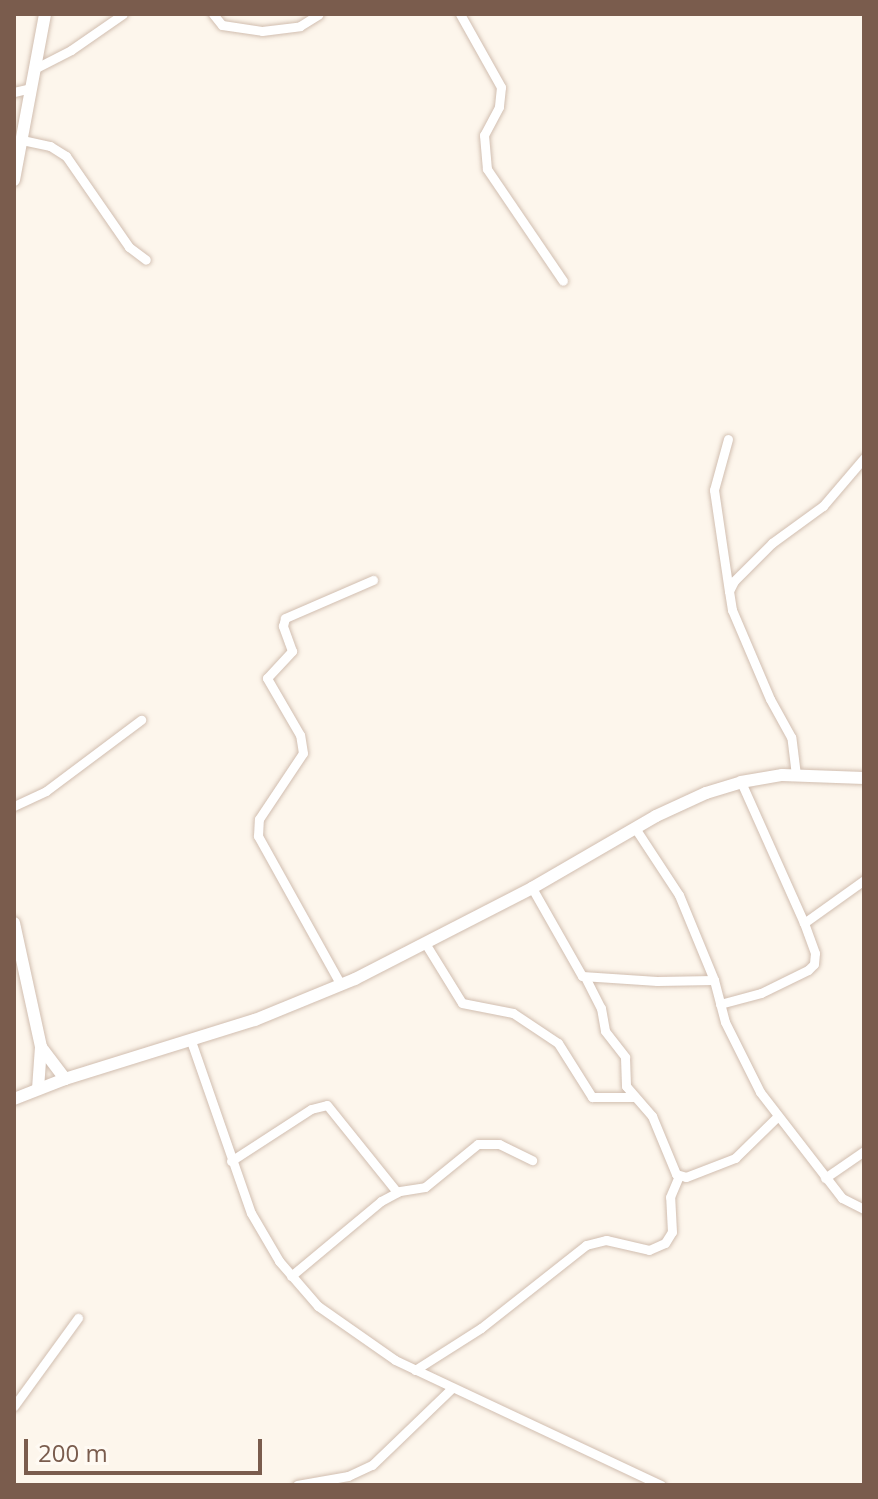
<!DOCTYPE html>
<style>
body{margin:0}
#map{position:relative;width:878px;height:1499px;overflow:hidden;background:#fdf6ec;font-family:"Open Sans",sans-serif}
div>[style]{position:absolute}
.roads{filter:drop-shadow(0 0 2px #d1beb0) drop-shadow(0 0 2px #d1beb0)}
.street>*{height:9px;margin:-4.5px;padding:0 4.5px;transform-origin:4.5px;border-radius:4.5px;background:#fff}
.secondary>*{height:12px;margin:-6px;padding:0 6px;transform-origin:6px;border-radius:6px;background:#fff}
span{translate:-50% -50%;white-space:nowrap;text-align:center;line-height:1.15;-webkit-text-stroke:6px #fffaf3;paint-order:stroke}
.frame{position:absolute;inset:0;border:16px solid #7a5c4d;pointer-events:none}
.scale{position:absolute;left:24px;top:1439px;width:238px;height:36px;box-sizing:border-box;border:4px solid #7a5c4d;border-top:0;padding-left:10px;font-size:24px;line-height:28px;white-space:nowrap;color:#7a5c4d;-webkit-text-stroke:6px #fffaf3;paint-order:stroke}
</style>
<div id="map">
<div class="roads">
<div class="street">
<i style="left:213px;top:14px;width:14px;rotate:51deg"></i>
<i style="left:222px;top:25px;width:40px;rotate:8.5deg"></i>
<i style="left:262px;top:31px;width:38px;rotate:-7deg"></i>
<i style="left:300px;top:26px;width:22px;rotate:-32deg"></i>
<i style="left:460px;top:14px;width:84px;rotate:60.7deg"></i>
<i style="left:501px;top:87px;width:20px;rotate:96deg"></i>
<i style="left:499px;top:107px;width:32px;rotate:118deg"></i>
<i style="left:484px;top:135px;width:34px;rotate:85deg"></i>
<i style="left:487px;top:169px;width:135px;rotate:55.8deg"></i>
<i style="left:36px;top:68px;width:39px;rotate:-27deg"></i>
<i style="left:71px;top:50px;width:63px;rotate:-34.7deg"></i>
<i style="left:14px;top:92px;width:18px;rotate:-13deg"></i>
<i style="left:22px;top:140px;width:29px;rotate:12deg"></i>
<i style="left:50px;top:146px;width:19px;rotate:32deg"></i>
<i style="left:66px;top:156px;width:111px;rotate:55.3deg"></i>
<i style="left:129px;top:247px;width:21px;rotate:37deg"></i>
<i style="left:728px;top:439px;width:53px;rotate:105.4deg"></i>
<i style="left:714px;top:490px;width:102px;rotate:81.6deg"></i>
<i style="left:796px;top:775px;width:38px;rotate:-97deg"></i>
<i style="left:791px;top:737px;width:43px;rotate:-118.9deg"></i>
<i style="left:770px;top:699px;width:97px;rotate:-113.1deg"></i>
<i style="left:732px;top:610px;width:19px;rotate:-99deg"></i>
<i style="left:729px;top:591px;width:11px;rotate:-63deg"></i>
<i style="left:734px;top:581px;width:54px;rotate:-45deg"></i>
<i style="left:772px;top:543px;width:63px;rotate:-36deg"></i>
<i style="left:823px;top:506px;width:63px;rotate:-49.5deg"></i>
<i style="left:741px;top:782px;width:154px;rotate:65.9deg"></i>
<i style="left:14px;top:806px;width:35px;rotate:-25deg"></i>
<i style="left:46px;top:791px;width:119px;rotate:-36.8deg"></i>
<i style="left:635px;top:828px;width:80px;rotate:56.7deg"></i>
<i style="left:679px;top:895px;width:92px;rotate:67.6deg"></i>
<i style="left:714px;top:980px;width:43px;rotate:75.3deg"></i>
<i style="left:725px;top:1022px;width:78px;rotate:63.4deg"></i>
<i style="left:760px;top:1092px;width:134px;rotate:52.3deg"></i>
<i style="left:842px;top:1198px;width:25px;rotate:27deg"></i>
<i style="left:532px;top:888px;width:101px;rotate:60.4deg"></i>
<i style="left:582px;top:976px;width:75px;rotate:3.8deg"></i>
<i style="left:657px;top:981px;width:57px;rotate:-1deg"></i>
<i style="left:425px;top:943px;width:70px;rotate:58.3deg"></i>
<i style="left:462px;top:1003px;width:52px;rotate:11.1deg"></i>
<i style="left:513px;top:1013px;width:54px;rotate:33.7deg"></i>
<i style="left:558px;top:1043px;width:64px;rotate:57.8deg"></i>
<i style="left:592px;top:1097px;width:41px"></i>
<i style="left:585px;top:977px;width:35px;rotate:63deg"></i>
<i style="left:601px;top:1008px;width:23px;rotate:80deg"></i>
<i style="left:605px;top:1031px;width:33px;rotate:52deg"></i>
<i style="left:625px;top:1057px;width:29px;rotate:88deg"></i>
<i style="left:626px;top:1086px;width:40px;rotate:49deg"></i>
<i style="left:652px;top:1116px;width:63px;rotate:67.5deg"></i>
<i style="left:676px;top:1174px;width:10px;rotate:17deg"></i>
<i style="left:686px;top:1177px;width:53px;rotate:-21.2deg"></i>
<i style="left:735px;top:1158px;width:60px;rotate:-44.3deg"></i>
<i style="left:341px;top:985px;width:171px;rotate:-119.1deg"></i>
<i style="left:258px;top:836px;width:17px;rotate:-87deg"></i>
<i style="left:259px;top:819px;width:79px;rotate:-56.3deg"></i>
<i style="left:303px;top:753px;width:18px;rotate:-99deg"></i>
<i style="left:300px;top:735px;width:66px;rotate:-120.1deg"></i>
<i style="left:267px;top:678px;width:37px;rotate:-47deg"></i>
<i style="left:292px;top:651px;width:27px;rotate:-110deg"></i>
<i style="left:283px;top:626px;width:8px;rotate:-76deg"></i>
<i style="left:285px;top:618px;width:96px;rotate:-23.4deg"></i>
<i style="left:720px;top:1004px;width:42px;rotate:-15deg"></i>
<i style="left:761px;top:993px;width:52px;rotate:-26.1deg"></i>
<i style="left:808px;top:970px;width:8px;rotate:-45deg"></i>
<i style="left:814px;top:964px;width:11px;rotate:-85deg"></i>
<i style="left:815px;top:953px;width:32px;rotate:-110deg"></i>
<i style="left:804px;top:923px;width:74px;rotate:-35.6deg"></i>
<i style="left:191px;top:1041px;width:182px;rotate:70.8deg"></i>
<i style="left:251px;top:1213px;width:56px;rotate:59.7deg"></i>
<i style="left:279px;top:1261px;width:60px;rotate:49.1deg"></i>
<i style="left:318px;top:1306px;width:94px;rotate:35deg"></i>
<i style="left:395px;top:1360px;width:294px;rotate:25.2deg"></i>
<i style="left:231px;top:1161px;width:95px;rotate:-33deg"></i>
<i style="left:311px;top:1109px;width:16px;rotate:-14deg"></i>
<i style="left:327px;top:1105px;width:112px;rotate:51.2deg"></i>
<i style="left:825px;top:1178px;width:47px;rotate:-34.7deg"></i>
<i style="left:291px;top:1276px;width:117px;rotate:-39.8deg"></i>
<i style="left:381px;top:1201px;width:21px;rotate:-28deg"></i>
<i style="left:400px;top:1191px;width:25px;rotate:-9deg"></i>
<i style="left:425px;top:1187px;width:68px;rotate:-39.1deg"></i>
<i style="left:478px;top:1144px;width:21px"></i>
<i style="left:499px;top:1144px;width:37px;rotate:26deg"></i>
<i style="left:415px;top:1370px;width:78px;rotate:-32.5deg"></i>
<i style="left:481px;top:1328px;width:134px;rotate:-38.3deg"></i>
<i style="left:586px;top:1245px;width:21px;rotate:-14deg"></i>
<i style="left:606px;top:1240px;width:44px;rotate:13.1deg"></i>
<i style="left:649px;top:1250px;width:17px;rotate:-24deg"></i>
<i style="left:665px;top:1243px;width:13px;rotate:-58deg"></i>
<i style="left:672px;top:1232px;width:35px;rotate:-93deg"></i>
<i style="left:670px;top:1197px;width:23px;rotate:-67deg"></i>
<i style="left:14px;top:1406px;width:109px;rotate:-54deg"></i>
<i style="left:297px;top:1485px;width:52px;rotate:-10deg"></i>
<i style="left:348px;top:1476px;width:26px;rotate:-25deg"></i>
<i style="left:372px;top:1465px;width:111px;rotate:-43.9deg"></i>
</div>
<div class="secondary">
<i style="left:14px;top:180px;width:169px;rotate:-79.4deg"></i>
<i style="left:14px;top:923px;width:127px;rotate:77.7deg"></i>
<i style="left:41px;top:1047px;width:42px;rotate:94.1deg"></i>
<i style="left:41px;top:1047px;width:40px;rotate:53deg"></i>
<i style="left:14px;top:1099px;width:55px;rotate:-21.4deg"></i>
<i style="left:65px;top:1079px;width:199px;rotate:-17.3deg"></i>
<i style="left:255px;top:1020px;width:108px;rotate:-22.3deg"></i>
<i style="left:355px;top:979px;width:199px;rotate:-27.2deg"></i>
<i style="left:532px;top:888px;width:143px;rotate:-30.1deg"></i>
<i style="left:656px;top:816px;width:55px;rotate:-24.7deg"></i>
<i style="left:706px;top:793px;width:37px;rotate:-17deg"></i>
<i style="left:741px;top:782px;width:42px;rotate:-9.7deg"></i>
<i style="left:782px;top:775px;width:82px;rotate:2.1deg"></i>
</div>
</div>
<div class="frame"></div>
<div class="scale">200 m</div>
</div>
